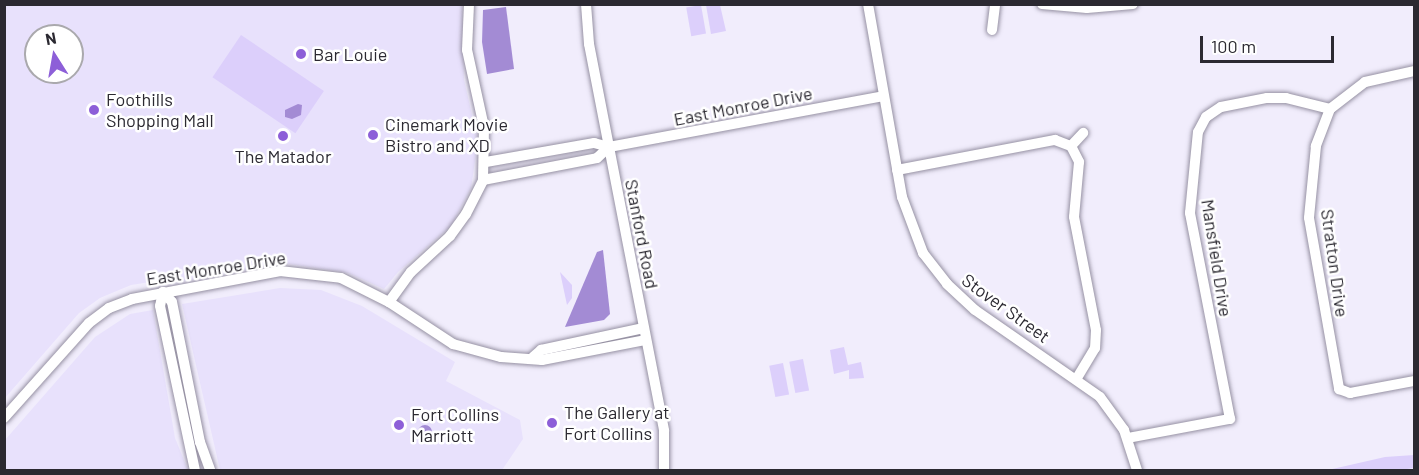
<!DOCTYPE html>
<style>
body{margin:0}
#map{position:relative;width:1419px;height:475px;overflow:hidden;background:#f1edfc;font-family:Barlow,sans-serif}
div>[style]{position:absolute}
.built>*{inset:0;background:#e8e1fc}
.green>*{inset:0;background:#dccffb;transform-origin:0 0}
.water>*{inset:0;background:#a38bd4}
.round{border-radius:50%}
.roads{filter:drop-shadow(0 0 2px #9691a3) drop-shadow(0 0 2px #9691a3)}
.minor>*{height:10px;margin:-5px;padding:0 5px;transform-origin:5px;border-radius:5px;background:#fff}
.dots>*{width:16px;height:16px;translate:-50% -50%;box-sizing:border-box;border:3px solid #fff;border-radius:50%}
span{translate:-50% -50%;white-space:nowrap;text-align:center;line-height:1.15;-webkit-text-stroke:5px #fff;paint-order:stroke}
.poi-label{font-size:18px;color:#2b2931}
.left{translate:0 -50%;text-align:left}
.street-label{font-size:18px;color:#2b2931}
.frame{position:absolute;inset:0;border:6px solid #2b2931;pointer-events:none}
.north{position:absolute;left:24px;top:24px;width:60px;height:60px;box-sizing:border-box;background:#fff;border:2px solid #aaa9ad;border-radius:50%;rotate:349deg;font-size:16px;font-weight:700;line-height:24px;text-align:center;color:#2b2931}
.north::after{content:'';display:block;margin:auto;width:21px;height:27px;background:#8d5fd8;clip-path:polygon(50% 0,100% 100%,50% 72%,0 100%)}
.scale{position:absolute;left:1200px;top:36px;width:134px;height:27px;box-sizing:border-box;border:3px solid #2b2931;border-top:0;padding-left:8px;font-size:18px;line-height:21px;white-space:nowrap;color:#2b2931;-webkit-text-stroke:4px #fff;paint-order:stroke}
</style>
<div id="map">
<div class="built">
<i style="clip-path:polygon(evenodd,5px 5px,462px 5px,464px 80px,478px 141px,471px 188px,451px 226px,398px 272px,384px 289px,348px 273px,283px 263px,180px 282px,169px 279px,131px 285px,100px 298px,79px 313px,5px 398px,5px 5px,36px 36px,72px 36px,72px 72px,36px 72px,36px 36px)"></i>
<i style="clip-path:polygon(280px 288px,321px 290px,362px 306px,455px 362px,446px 381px,520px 420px,523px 439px,502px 470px,220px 470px,182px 304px)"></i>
<i style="clip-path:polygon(153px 310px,175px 438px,188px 470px,5px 470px,5px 440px,95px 337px,130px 314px)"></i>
</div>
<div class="green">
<i style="left:701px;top:5px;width:29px;height:15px;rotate:80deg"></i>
<i style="clip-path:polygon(706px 5px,720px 5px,726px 31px,711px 34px)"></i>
<i style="left:241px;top:35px;width:100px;height:51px;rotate:34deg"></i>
<i style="clip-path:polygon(560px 272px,572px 285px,572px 298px,567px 305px)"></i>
<i style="clip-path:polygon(844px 347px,848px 365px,861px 362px,864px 378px,849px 379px,849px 370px,834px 374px,830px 350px)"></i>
<i style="left:803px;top:359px;width:32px;height:14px;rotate:79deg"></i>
<i style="left:783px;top:363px;width:32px;height:14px;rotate:79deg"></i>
<i style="clip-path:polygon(1414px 455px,1414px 468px,1400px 470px,1328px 470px,1385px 457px)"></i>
</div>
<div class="water">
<i style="clip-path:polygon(506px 7px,514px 69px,487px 74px,482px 42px,483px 10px)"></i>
<i style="clip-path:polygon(298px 104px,302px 105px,301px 115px,292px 119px,285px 117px,285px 110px)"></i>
<i style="clip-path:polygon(603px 250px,610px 314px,604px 320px,565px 327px,597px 252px)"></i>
<i class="round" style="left:418px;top:425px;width:14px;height:14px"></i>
</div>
<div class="roads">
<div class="minor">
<i style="left:586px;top:4px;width:40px;rotate:85.7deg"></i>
<i style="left:589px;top:44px;width:394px;rotate:79deg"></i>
<i style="left:664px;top:431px;width:39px;rotate:90deg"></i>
<i style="left:868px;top:4px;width:196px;rotate:80deg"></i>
<i style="left:902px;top:197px;width:60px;rotate:69.4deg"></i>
<i style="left:923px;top:253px;width:39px;rotate:52deg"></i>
<i style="left:947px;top:284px;width:38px;rotate:43deg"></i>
<i style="left:975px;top:310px;width:152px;rotate:34.8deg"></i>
<i style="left:1100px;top:397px;width:41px;rotate:54deg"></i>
<i style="left:1124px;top:430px;width:42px;rotate:72deg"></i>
<i style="left:1042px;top:4px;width:45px;rotate:5.1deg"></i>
<i style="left:1087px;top:8px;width:46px;rotate:-5deg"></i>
<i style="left:992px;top:30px;width:26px;rotate:-83deg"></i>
<i style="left:1330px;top:109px;width:40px;rotate:111deg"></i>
<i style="left:1316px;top:146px;width:72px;rotate:95.6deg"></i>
<i style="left:1309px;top:218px;width:174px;rotate:80deg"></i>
<i style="left:1339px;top:389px;width:12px;rotate:20deg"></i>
<i style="left:1350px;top:393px;width:65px;rotate:-10.6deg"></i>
<i style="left:1071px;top:146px;width:18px;rotate:63deg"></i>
<i style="left:1079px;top:162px;width:55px;rotate:95.2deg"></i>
<i style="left:1074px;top:217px;width:115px;rotate:79deg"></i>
<i style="left:1096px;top:330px;width:18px;rotate:93deg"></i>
<i style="left:1095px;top:348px;width:35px;rotate:121deg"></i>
<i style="left:486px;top:162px;width:110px;rotate:-10deg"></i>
<i style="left:594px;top:143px;width:16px;rotate:15deg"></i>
<i style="left:609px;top:147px;width:279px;rotate:-10.5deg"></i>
<i style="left:897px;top:170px;width:161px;rotate:-10.8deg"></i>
<i style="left:1055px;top:140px;width:17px;rotate:21deg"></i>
<i style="left:1071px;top:146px;width:18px;rotate:-47deg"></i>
<i style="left:483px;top:180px;width:116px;rotate:-10.9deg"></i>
<i style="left:597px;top:158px;width:16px;rotate:-43deg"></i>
<i style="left:163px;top:292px;width:13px;rotate:48deg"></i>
<i style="left:172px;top:302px;width:143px;rotate:78.7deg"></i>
<i style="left:200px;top:442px;width:30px;rotate:70deg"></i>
<i style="left:163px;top:292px;width:14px;rotate:102deg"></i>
<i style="left:160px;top:306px;width:168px;rotate:78deg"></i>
<i style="left:389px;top:302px;width:37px;rotate:-54deg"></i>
<i style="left:411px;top:272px;width:53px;rotate:-42.7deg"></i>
<i style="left:450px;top:236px;width:27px;rotate:-54deg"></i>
<i style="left:466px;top:214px;width:38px;rotate:-63deg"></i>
<i style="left:483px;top:180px;width:53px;rotate:-88.9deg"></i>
<i style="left:484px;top:127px;width:79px;rotate:-102.4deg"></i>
<i style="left:467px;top:50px;width:46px;rotate:-87.5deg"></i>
<i style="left:533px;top:357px;width:11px;rotate:-41deg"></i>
<i style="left:541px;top:350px;width:105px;rotate:-12.1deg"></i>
<i style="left:4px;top:418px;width:127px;rotate:-48.2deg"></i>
<i style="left:89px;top:323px;width:25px;rotate:-37deg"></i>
<i style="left:109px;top:308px;width:25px;rotate:-21deg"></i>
<i style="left:132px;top:299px;width:151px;rotate:-10.7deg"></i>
<i style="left:280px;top:271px;width:61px;rotate:6.5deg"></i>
<i style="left:341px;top:278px;width:54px;rotate:26.6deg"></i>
<i style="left:389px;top:302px;width:77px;rotate:33.3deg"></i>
<i style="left:453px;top:344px;width:50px;rotate:15.2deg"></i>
<i style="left:501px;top:357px;width:41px;rotate:4.2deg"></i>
<i style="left:542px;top:360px;width:106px;rotate:-10.9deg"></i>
<i style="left:1128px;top:438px;width:104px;rotate:-10.6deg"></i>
<i style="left:1230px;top:419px;width:210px;rotate:-101deg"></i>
<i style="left:1190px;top:213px;width:81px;rotate:-84.4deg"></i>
<i style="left:1198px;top:132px;width:17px;rotate:-62deg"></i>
<i style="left:1206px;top:117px;width:18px;rotate:-34deg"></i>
<i style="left:1221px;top:107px;width:47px;rotate:-11.1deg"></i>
<i style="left:1267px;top:98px;width:19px"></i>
<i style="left:1286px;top:98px;width:45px;rotate:14deg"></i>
<i style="left:1330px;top:109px;width:44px;rotate:-37.6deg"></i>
<i style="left:1365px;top:82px;width:50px;rotate:-12.7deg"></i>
</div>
</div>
<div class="dots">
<i style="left:301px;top:54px;background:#8d5fd8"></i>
<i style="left:94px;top:110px;background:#8d5fd8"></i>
<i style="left:373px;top:135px;background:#8d5fd8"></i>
<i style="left:283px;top:136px;background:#8d5fd8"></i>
<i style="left:552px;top:423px;background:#8d5fd8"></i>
<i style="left:399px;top:425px;background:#8d5fd8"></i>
</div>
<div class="poi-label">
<span class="left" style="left:313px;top:54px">Bar Louie</span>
<span class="left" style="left:106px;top:110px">Foothills<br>Shopping Mall</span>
<span class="left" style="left:385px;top:135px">Cinemark Movie<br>Bistro and XD</span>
<span style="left:283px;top:156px">The Matador</span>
<span class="left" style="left:564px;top:423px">The Gallery at<br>Fort Collins</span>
<span class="left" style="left:411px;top:425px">Fort Collins<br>Marriott</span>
</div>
<div class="street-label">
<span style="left:743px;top:106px;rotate:-11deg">East Monroe Drive</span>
<span style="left:642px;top:234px;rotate:79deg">Stanford Road</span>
<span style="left:1217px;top:258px;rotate:81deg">Mansfield Drive</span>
<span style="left:1335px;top:263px;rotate:82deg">Stratton Drive</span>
<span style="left:216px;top:268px;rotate:-9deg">East Monroe Drive</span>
<span style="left:1006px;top:308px;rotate:36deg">Stover Street</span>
</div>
<div class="frame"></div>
<div class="north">N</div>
<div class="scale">100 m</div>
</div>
